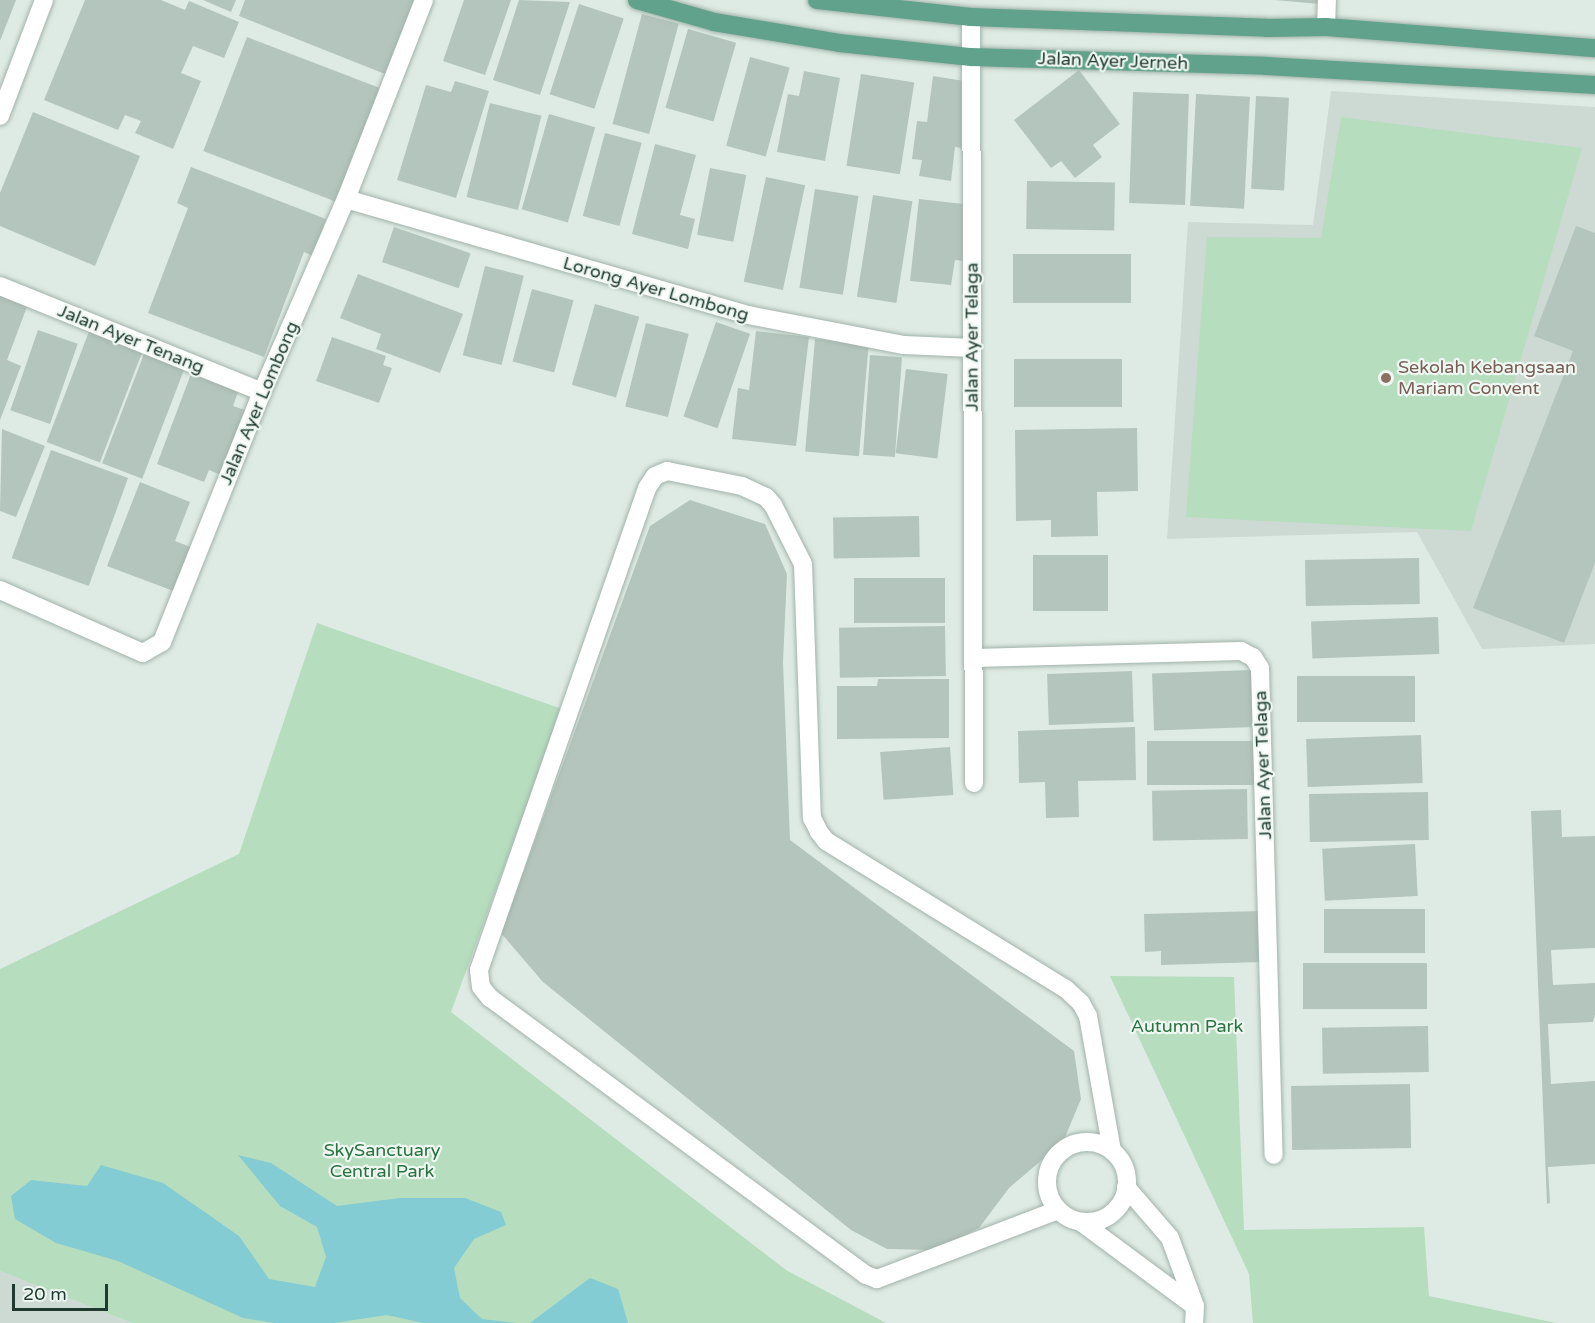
<!DOCTYPE html>
<style>
body{margin:0}
#map{position:relative;width:1595px;height:1323px;overflow:hidden;background:#deebe4;font-family:"Varela Round",sans-serif}
div>[style]{position:absolute}
.built>*{inset:0;background:#cddad3}
.green>*{inset:0;background:#b6ddbe}
.water>*{inset:0;background:#84ccd3}
.building>*{inset:0;background:#b4c5bd;transform-origin:0 0}
.roads{filter:drop-shadow(0 0 2px #a1b3ab) drop-shadow(0 0 2px #a1b3ab)}
.minor>*{height:18px;margin:-9px;padding:0 9px;transform-origin:9px;border-radius:9px;background:#fff}
.minor>.ring{margin:-9px;padding:0;box-sizing:content-box;background:none;border:18px solid #fff;border-radius:50%}
.major>*{height:18px;margin:-9px;padding:0 9px;transform-origin:9px;border-radius:9px;background:#61a28c}
.dots>*{width:16px;height:16px;translate:-50% -50%;box-sizing:border-box;border:3px solid #eff7f2;border-radius:50%}
span{translate:-50% -50%;white-space:nowrap;text-align:center;line-height:1.15;-webkit-text-stroke:4.5px #eff7f2;paint-order:stroke}
.street-label{font-size:18px;color:#1f3b31}
.education-label{font-size:18px;color:#785e54}
.left{translate:0 -50%;text-align:left}
.park-label{font-size:18px;color:#28733f}
.scale{position:absolute;left:12px;top:1284px;width:96px;height:27px;box-sizing:border-box;border:3px solid #1f3b31;border-top:0;padding-left:8px;font-size:18px;line-height:21px;white-space:nowrap;color:#1f3b31;-webkit-text-stroke:4px #eff7f2;paint-order:stroke}
</style>
<div id="map">
<div class="built">
<i style="clip-path:polygon(1331px 91px,1595px 107px,1595px 644px,1482px 649px,1417px 532px,1167px 539px,1188px 222px,1313px 225px)"></i>
<i style="clip-path:polygon(0 1271px,132px 1323px,0 1323px)"></i>
</div>
<div class="green">
<i style="clip-path:polygon(1341px 117px,1582px 148px,1471px 531px,1186px 517px,1207px 237px,1321px 238px)"></i>
<i style="clip-path:polygon(317px 623px,562px 709px,451px 1012px,786px 1270px,886px 1323px,132px 1323px,0 1271px,0 969px,239px 854px)"></i>
<i style="clip-path:polygon(1110px 976px,1234px 977px,1244px 1230px,1424px 1227px,1429px 1296px,1556px 1323px,1253px 1323px,1249px 1274px)"></i>
</div>
<div class="water">
<i style="clip-path:polygon(238px 1155px,271px 1163px,337px 1206px,400px 1198px,465px 1198px,501px 1212px,506px 1225px,474px 1239px,454px 1268px,460px 1298px,482px 1319px,517px 1323px,423px 1323px,387px 1315px,334px 1323px,275px 1323px,243px 1318px,118px 1261px,56px 1243px,15px 1219px,11px 1196px,31px 1180px,87px 1186px,101px 1165px,163px 1183px,239px 1236px,269px 1279px,315px 1287px,326px 1257px,317px 1227px,280px 1206px)"></i>
<i style="clip-path:polygon(590px 1278px,618px 1289px,628px 1323px,530px 1323px)"></i>
</div>
<div class="building">
<i style="clip-path:polygon(0 0,16px 0,0 41px)"></i>
<i style="clip-path:polygon(85px 0,161px 0,185px 10px,189px 1px,239px 22px,224px 58px,193px 46px,181px 73px,201px 81px,173px 149px,135px 133px,141px 121px,125px 115px,118px 130px,44px 100px)"></i>
<i style="clip-path:polygon(203px 0,236px 0,231px 12px)"></i>
<i style="clip-path:polygon(245px 0,414px 0,385px 74px,239px 16px)"></i>
<i style="clip-path:polygon(464px 0,511px 0,485px 75px,443px 61px)"></i>
<i style="clip-path:polygon(519px 0,570px 2px,540px 95px,493px 80px)"></i>
<i style="clip-path:polygon(1275px 0,1321px 0,1320px 4px)"></i>
<i style="left:579px;top:4px;width:47px;height:95px;rotate:18deg"></i>
<i style="left:642px;top:14px;width:38px;height:114px;rotate:15deg"></i>
<i style="left:688px;top:29px;width:50px;height:82px;rotate:16deg"></i>
<i style="left:247px;top:37px;width:145px;height:122px;rotate:21deg"></i>
<i style="left:750px;top:57px;width:41px;height:92px;rotate:15deg"></i>
<i style="clip-path:polygon(1079px 70px,1120px 124px,1093px 145px,1102px 157px,1075px 178px,1061px 161px,1051px 168px,1014px 120px)"></i>
<i style="clip-path:polygon(804px 71px,840px 78px,825px 161px,777px 152px,788px 94px,799px 96px)"></i>
<i style="left:861px;top:74px;width:54px;height:93px;rotate:9deg"></i>
<i style="clip-path:polygon(933px 76px,964px 81px,962px 96px,974px 98px,967px 149px,955px 147px,951px 181px,919px 176px,922px 160px,912px 159px,917px 121px,927px 122px)"></i>
<i style="clip-path:polygon(455px 81px,489px 91px,456px 198px,397px 180px,426px 85px,451px 92px)"></i>
<i style="left:1133px;top:92px;width:56px;height:111px;rotate:2deg"></i>
<i style="left:1196px;top:94px;width:54px;height:112px;rotate:3deg"></i>
<i style="left:1256px;top:96px;width:33px;height:93px;rotate:3deg"></i>
<i style="left:490px;top:103px;width:53px;height:97px;rotate:14deg"></i>
<i style="clip-path:polygon(33px 112px,140px 156px,95px 266px,0 226px,0 193px)"></i>
<i style="left:549px;top:114px;width:48px;height:99px;rotate:16deg"></i>
<i style="left:605px;top:133px;width:38px;height:86px;rotate:15deg"></i>
<i style="clip-path:polygon(655px 144px,696px 155px,680px 215px,695px 219px,688px 249px,632px 234px)"></i>
<i style="clip-path:polygon(191px 167px,326px 219px,313px 256px,304px 252px,264px 357px,148px 313px,188px 208px,177px 203px)"></i>
<i style="left:710px;top:168px;width:37px;height:68px;rotate:11deg"></i>
<i style="left:766px;top:177px;width:40px;height:107px;rotate:12deg"></i>
<i style="left:1027px;top:181px;width:88px;height:48px;rotate:1deg"></i>
<i style="left:815px;top:189px;width:44px;height:100px;rotate:9deg"></i>
<i style="left:873px;top:195px;width:40px;height:103px;rotate:9deg"></i>
<i style="clip-path:polygon(919px 199px,972px 205px,966px 261px,955px 260px,951px 285px,910px 281px)"></i>
<i style="clip-path:polygon(1576px 226px,1595px 233px,1595px 563px,1564px 643px,1473px 608px,1573px 351px,1534px 336px)"></i>
<i style="left:394px;top:227px;width:81px;height:37px;rotate:19deg"></i>
<i style="left:1013px;top:254px;width:118px;height:49px"></i>
<i style="left:485px;top:266px;width:40px;height:92px;rotate:14deg"></i>
<i style="clip-path:polygon(358px 274px,463px 314px,440px 373px,376px 349px,381px 334px,340px 318px)"></i>
<i style="left:532px;top:289px;width:43px;height:75px;rotate:15deg"></i>
<i style="clip-path:polygon(0 293px,28px 304px,7px 360px,21px 366px,0 420px)"></i>
<i style="left:595px;top:304px;width:46px;height:84px;rotate:16deg"></i>
<i style="left:716px;top:322px;width:36px;height:100px;rotate:19deg"></i>
<i style="left:646px;top:323px;width:44px;height:86px;rotate:14deg"></i>
<i style="left:90px;top:329px;width:57px;height:121px;rotate:21deg"></i>
<i style="left:38px;top:330px;width:42px;height:85px;rotate:19deg"></i>
<i style="clip-path:polygon(756px 331px,809px 337px,796px 446px,732px 439px,738px 388px,749px 390px)"></i>
<i style="clip-path:polygon(332px 337px,386px 356px,383px 365px,392px 368px,379px 403px,316px 381px)"></i>
<i style="left:815px;top:339px;width:54px;height:113px;rotate:5deg"></i>
<i style="left:144px;top:354px;width:43px;height:117px;rotate:21deg"></i>
<i style="left:870px;top:355px;width:32px;height:100px;rotate:4deg"></i>
<i style="left:1122px;top:359px;width:48px;height:108px;rotate:90deg"></i>
<i style="left:906px;top:369px;width:42px;height:85px;rotate:7deg"></i>
<i style="clip-path:polygon(191px 374px,238px 392px,233px 406px,248px 411px,223px 476px,209px 470px,204px 482px,157px 464px)"></i>
<i style="clip-path:polygon(1137px 428px,1138px 491px,1097px 492px,1098px 536px,1051px 537px,1051px 520px,1016px 521px,1015px 430px)"></i>
<i style="clip-path:polygon(2px 429px,45px 446px,16px 517px,0 511px)"></i>
<i style="left:51px;top:450px;width:82px;height:115px;rotate:20deg"></i>
<i style="clip-path:polygon(140px 482px,190px 502px,175px 541px,193px 548px,176px 592px,107px 566px)"></i>
<i style="clip-path:polygon(690px 500px,765px 524px,787px 574px,783px 662px,790px 840px,1074px 1051px,1081px 1099px,1063px 1142px,1009px 1188px,979px 1228px,934px 1250px,887px 1249px,851px 1230px,543px 982px,501px 933px,650px 526px)"></i>
<i style="left:919px;top:516px;width:41px;height:86px;rotate:89deg"></i>
<i style="left:1033px;top:555px;width:75px;height:56px"></i>
<i style="left:1419px;top:558px;width:46px;height:114px;rotate:89deg"></i>
<i style="left:945px;top:578px;width:45px;height:91px;rotate:90deg"></i>
<i style="left:1438px;top:617px;width:37px;height:127px;rotate:88deg"></i>
<i style="left:945px;top:626px;width:50px;height:106px;rotate:89deg"></i>
<i style="left:1252px;top:670px;width:57px;height:100px;rotate:88deg"></i>
<i style="left:1132px;top:671px;width:51px;height:85px;rotate:88deg"></i>
<i style="left:1297px;top:676px;width:118px;height:46px"></i>
<i style="clip-path:polygon(878px 679px,949px 679px,949px 738px,837px 739px,837px 686px,877px 686px)"></i>
<i style="clip-path:polygon(1135px 727px,1136px 780px,1078px 781px,1079px 817px,1046px 818px,1045px 782px,1019px 783px,1018px 731px)"></i>
<i style="left:1421px;top:735px;width:48px;height:115px;rotate:88deg"></i>
<i style="left:1147px;top:741px;width:113px;height:44px"></i>
<i style="left:950px;top:747px;width:48px;height:70px;rotate:86deg"></i>
<i style="left:1247px;top:789px;width:50px;height:95px;rotate:89deg"></i>
<i style="left:1428px;top:792px;width:48px;height:119px;rotate:89deg"></i>
<i style="clip-path:polygon(1561px 810px,1562px 837px,1595px 836px,1595px 948px,1551px 950px,1553px 985px,1595px 983px,1595px 1014px,1593px 1022px,1548px 1024px,1551px 1084px,1595px 1081px,1595px 1164px,1548px 1167px,1550px 1203px,1547px 1204px,1531px 811px)"></i>
<i style="left:1415px;top:844px;width:52px;height:93px;rotate:87deg"></i>
<i style="left:1425px;top:909px;width:44px;height:101px;rotate:90deg"></i>
<i style="clip-path:polygon(1261px 911px,1262px 962px,1161px 965px,1161px 951px,1145px 952px,1144px 914px)"></i>
<i style="left:1427px;top:963px;width:46px;height:124px;rotate:90deg"></i>
<i style="left:1428px;top:1026px;width:46px;height:106px;rotate:89deg"></i>
<i style="left:1410px;top:1084px;width:64px;height:119px;rotate:89deg"></i>
</div>
<div class="roads">
<div class="minor">
<i style="left:971px;top:17px;width:766px;rotate:89.78deg"></i>
<i style="left:1326px;top:27px;width:27px;rotate:-88deg"></i>
<i style="left:0;top:116px;width:124px;rotate:-69.2deg"></i>
<i style="left:346px;top:199px;width:418px;rotate:16.1deg"></i>
<i style="left:748px;top:315px;width:159px;rotate:10.9deg"></i>
<i style="left:904px;top:345px;width:68px;rotate:2.5deg"></i>
<i style="left:0;top:286px;width:283px;rotate:22deg"></i>
<i style="left:0;top:590px;width:156px;rotate:23.8deg"></i>
<i style="left:143px;top:653px;width:22px;rotate:-30deg"></i>
<i style="left:162px;top:642px;width:269px;rotate:-68.2deg"></i>
<i style="left:262px;top:392px;width:210px;rotate:-66.5deg"></i>
<i style="left:346px;top:199px;width:214px;rotate:-68.6deg"></i>
<i style="left:974px;top:658px;width:267px;rotate:-1.5deg"></i>
<i style="left:1241px;top:651px;width:13px;rotate:27deg"></i>
<i style="left:1253px;top:657px;width:13px;rotate:58deg"></i>
<i style="left:1260px;top:668px;width:487px;rotate:88.4deg"></i>
<i class="ring" style="left:1047px;top:1142px;width:62px;height:62px"></i>
<i style="left:1126px;top:1187px;width:67px;rotate:49.2deg"></i>
<i style="left:1170px;top:1238px;width:72px;rotate:69.8deg"></i>
<i style="left:1195px;top:1306px;width:17px;rotate:93deg"></i>
<i style="left:1058px;top:1210px;width:194px;rotate:159.1deg"></i>
<i style="left:877px;top:1279px;width:12px;rotate:-160deg"></i>
<i style="left:866px;top:1275px;width:467px;rotate:-143.6deg"></i>
<i style="left:490px;top:998px;width:14px;rotate:-129deg"></i>
<i style="left:481px;top:987px;width:17px;rotate:-97deg"></i>
<i style="left:479px;top:970px;width:510px;rotate:-70.78deg"></i>
<i style="left:647px;top:488px;width:14px;rotate:-56deg"></i>
<i style="left:655px;top:476px;width:13px;rotate:-23deg"></i>
<i style="left:667px;top:471px;width:76px;rotate:11.3deg"></i>
<i style="left:742px;top:486px;width:26px;rotate:25deg"></i>
<i style="left:766px;top:497px;width:11px;rotate:49deg"></i>
<i style="left:773px;top:505px;width:66px;rotate:63deg"></i>
<i style="left:803px;top:564px;width:254px;rotate:88deg"></i>
<i style="left:812px;top:818px;width:16px;rotate:63deg"></i>
<i style="left:819px;top:832px;width:11px;rotate:52deg"></i>
<i style="left:826px;top:841px;width:282px;rotate:31.7deg"></i>
<i style="left:1066px;top:989px;width:21px;rotate:43deg"></i>
<i style="left:1081px;top:1003px;width:15px;rotate:62deg"></i>
<i style="left:1088px;top:1016px;width:137px;rotate:79.9deg"></i>
<i style="left:1081px;top:1222px;width:139px;rotate:36.5deg"></i>
</div>
<div class="major">
<i style="left:637px;top:0;width:80px;rotate:15.9deg"></i>
<i style="left:714px;top:22px;width:127px;rotate:9.5deg"></i>
<i style="left:839px;top:43px;width:133px;rotate:6.1deg"></i>
<i style="left:971px;top:57px;width:295px;rotate:1.7deg"></i>
<i style="left:1266px;top:66px;width:330px;rotate:3.3deg"></i>
<i style="left:817px;top:0;width:155px;rotate:6.3deg"></i>
<i style="left:971px;top:17px;width:296px;rotate:2.1deg"></i>
<i style="left:1267px;top:28px;width:59px;rotate:-1deg"></i>
<i style="left:1326px;top:27px;width:270px;rotate:4.5deg"></i>
</div>
</div>
<div class="dots">
<i style="left:1386px;top:378px;background:#8d6e63"></i>
</div>
<div class="street-label">
<span style="left:1113px;top:61px;rotate:2deg">Jalan Ayer Jerneh</span>
<span style="left:656px;top:289px;rotate:16deg">Lorong Ayer Lombong</span>
<span style="left:972px;top:337px;rotate:-90deg">Jalan Ayer Telaga</span>
<span style="left:131px;top:339px;rotate:22deg">Jalan Ayer Tenang</span>
<span style="left:259px;top:403px;rotate:-67deg">Jalan Ayer Lombong</span>
<span style="left:1263px;top:765px;rotate:-92deg">Jalan Ayer Telaga</span>
</div>
<div class="education-label">
<span class="left" style="left:1398px;top:378px">Sekolah Kebangsaan<br>Mariam Convent</span>
</div>
<div class="park-label">
<span style="left:1187px;top:1026px">Autumn Park</span>
<span style="left:382px;top:1161px">SkySanctuary<br>Central Park</span>
</div>
<div class="scale">20 m</div>
</div>
